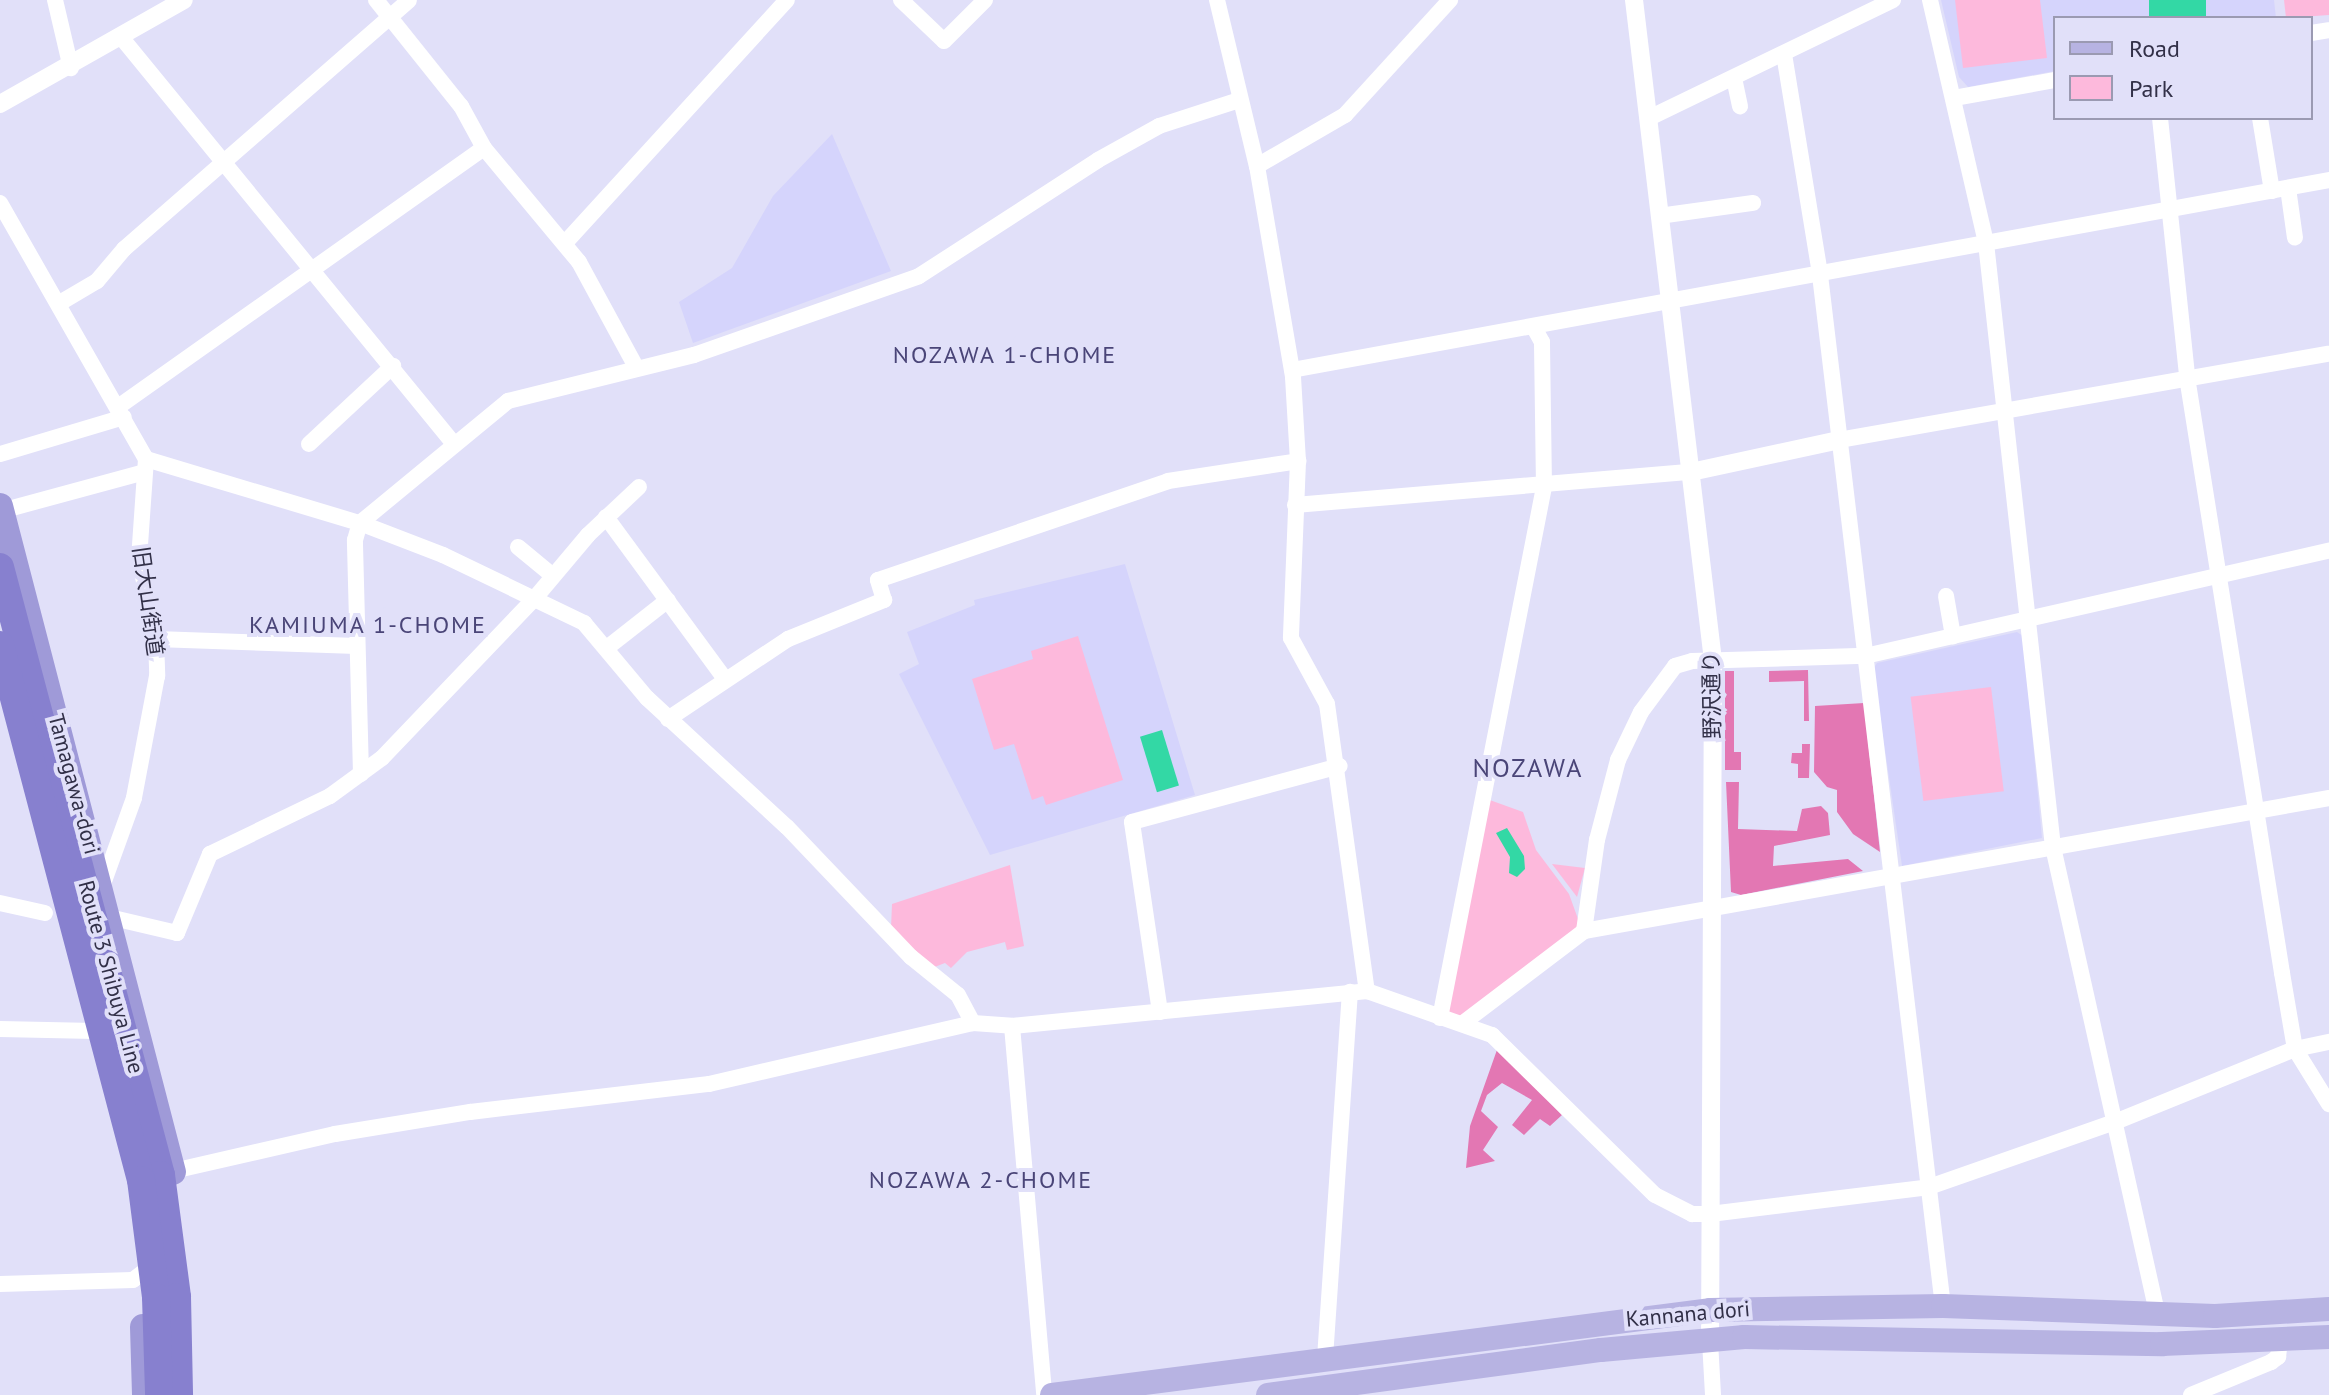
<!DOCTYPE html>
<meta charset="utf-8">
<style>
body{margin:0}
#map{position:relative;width:2329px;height:1395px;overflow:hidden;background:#e1e0f9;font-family:"PT Sans","Noto Sans JP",sans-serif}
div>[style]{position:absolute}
.built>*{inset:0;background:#d5d4fc}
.green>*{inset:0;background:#fdb9dc;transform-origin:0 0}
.forest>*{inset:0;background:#e377b3}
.water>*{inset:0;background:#33d8a5;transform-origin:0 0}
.minor>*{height:16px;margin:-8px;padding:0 8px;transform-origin:8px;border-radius:8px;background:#fff}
.tertiary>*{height:18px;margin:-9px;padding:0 9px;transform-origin:9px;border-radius:9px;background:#fff}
.primary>*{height:24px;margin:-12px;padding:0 12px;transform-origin:12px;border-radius:12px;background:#b7b3e2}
.trunk>*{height:26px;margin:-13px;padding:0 13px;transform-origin:13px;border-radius:13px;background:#9f9ad8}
.motorway>*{height:28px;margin:-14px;padding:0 14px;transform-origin:14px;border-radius:14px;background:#8780cf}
span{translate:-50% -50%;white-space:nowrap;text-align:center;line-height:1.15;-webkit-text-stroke:8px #e1e0f9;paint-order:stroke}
.street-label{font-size:22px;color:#323048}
.neighbourhood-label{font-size:24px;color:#4a4578;letter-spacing:2px}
.quarter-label{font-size:26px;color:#4a4578;letter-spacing:2px}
.legend{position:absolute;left:2053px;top:16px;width:260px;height:104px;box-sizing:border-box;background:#e1e0f9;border:2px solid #9b9ab2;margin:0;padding:10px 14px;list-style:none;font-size:24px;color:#323048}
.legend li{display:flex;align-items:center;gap:16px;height:40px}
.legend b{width:40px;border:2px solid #9b9ab2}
</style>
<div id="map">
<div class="built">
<i style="clip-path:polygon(1941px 0,2274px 0,2276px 18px,2055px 18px,2055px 71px,1968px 87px,1959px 77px)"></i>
<i style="clip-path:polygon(832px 134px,891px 271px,693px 343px,679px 302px,732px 268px,773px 196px)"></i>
<i style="clip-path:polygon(1125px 564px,1195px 795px,990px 855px,899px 674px,919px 664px,907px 632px,975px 605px,974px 600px)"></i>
<i style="clip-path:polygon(2017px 632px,2023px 636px,2042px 838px,1902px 866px,1873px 669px,1877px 663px)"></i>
</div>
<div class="green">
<i style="clip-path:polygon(1955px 0,2040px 0,2047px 58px,1963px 68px)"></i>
<i style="clip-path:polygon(2284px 0,2329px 0,2329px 15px,2286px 18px)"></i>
<i style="clip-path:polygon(1078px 636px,1123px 780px,1046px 805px,1043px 796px,1032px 800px,1014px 744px,994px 750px,972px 679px,1033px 659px,1031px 651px)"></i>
<i style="left:1991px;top:687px;width:105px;height:81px;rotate:83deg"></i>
<i style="clip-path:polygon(1487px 799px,1523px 812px,1536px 850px,1569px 894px,1582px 930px,1463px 1018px,1444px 1015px)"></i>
<i style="clip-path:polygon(1552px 864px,1585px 868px,1577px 897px)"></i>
<i style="clip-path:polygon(1010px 865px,1024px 946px,1007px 950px,1005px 942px,967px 952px,951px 968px,945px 963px,932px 968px,891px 928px,892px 904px)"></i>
</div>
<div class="forest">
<i style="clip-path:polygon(1808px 670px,1809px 721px,1804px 721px,1804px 681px,1769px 682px,1769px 671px)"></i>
<i style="clip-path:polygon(1725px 671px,1734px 671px,1734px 752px,1741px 752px,1741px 770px,1725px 770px)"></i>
<i style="clip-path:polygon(1864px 703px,1880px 852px,1853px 834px,1837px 812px,1837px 790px,1827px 787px,1814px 772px,1815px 706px)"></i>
<i style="clip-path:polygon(1802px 744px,1810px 744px,1809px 778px,1798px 778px,1798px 764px,1791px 763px,1792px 753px,1802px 753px)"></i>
<i style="clip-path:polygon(1726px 782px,1739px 782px,1738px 829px,1797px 831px,1802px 809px,1821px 806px,1828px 813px,1830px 835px,1774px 846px,1773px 866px,1848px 859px,1863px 871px,1741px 895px,1731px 892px)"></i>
<i style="clip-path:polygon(1498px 1047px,1562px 1115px,1550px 1126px,1540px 1119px,1524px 1135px,1512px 1125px,1532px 1100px,1502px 1083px,1487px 1095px,1481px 1111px,1498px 1127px,1483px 1150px,1495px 1161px,1466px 1168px,1470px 1126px)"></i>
</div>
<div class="water">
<i style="left:2149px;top:0;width:57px;height:18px"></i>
<i style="left:1162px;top:730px;width:58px;height:23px;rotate:73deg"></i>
<i style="clip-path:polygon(1507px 828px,1524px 856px,1525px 869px,1517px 877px,1509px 873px,1510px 857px,1496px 833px)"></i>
</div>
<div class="minor">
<i style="left:55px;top:0;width:70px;rotate:76.8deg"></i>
<i style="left:376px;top:0;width:136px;rotate:51.3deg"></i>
<i style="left:461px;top:106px;width:48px;rotate:61.3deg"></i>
<i style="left:484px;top:148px;width:148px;rotate:50.2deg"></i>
<i style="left:579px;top:262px;width:119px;rotate:61.5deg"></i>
<i style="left:901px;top:0;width:59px;rotate:43.6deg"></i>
<i style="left:944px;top:41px;width:58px;rotate:-45deg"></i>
<i style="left:1217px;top:0;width:171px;rotate:76.5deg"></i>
<i style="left:1257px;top:166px;width:214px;rotate:80.3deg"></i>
<i style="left:1293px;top:377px;width:84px;rotate:86.6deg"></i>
<i style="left:1298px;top:461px;width:177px;rotate:92.3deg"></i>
<i style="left:1291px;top:638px;width:75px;rotate:61.4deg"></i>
<i style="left:1327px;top:704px;width:290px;rotate:82.1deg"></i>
<i style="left:1930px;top:0;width:249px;rotate:77deg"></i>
<i style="left:1986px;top:243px;width:608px;rotate:83.67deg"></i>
<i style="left:2053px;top:847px;width:481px;rotate:77.4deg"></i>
<i style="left:2311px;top:33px;width:18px;rotate:-9deg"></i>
<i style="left:121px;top:37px;width:526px;rotate:50.71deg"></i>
<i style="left:1784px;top:54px;width:224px;rotate:80.7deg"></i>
<i style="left:1820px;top:275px;width:1038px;rotate:83.2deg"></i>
<i style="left:1734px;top:78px;width:29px;rotate:78deg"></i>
<i style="left:1954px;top:98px;width:103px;rotate:-10.1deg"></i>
<i style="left:1649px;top:118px;width:271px;rotate:-25.8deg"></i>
<i style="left:2160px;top:118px;width:260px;rotate:84deg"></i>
<i style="left:2187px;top:377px;width:604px;rotate:80.94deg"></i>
<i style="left:2282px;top:973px;width:77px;rotate:80.3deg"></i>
<i style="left:2295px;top:1049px;width:65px;rotate:58.3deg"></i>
<i style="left:2260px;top:118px;width:74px;rotate:80.7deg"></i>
<i style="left:1257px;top:166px;width:102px;rotate:-30.1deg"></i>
<i style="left:1345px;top:115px;width:156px;rotate:-47.6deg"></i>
<i style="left:2288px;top:188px;width:50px;rotate:82deg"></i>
<i style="left:0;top:203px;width:295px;rotate:60.3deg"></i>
<i style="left:146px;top:459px;width:99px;rotate:94deg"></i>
<i style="left:139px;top:558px;width:83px;rotate:78.1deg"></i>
<i style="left:156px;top:639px;width:37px;rotate:88deg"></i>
<i style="left:157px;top:676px;width:124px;rotate:100.7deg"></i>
<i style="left:134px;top:798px;width:95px;rotate:109.8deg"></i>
<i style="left:1659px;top:216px;width:95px;rotate:-7.9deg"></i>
<i style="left:565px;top:243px;width:329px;rotate:-47.6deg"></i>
<i style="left:58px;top:304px;width:45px;rotate:-30.5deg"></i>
<i style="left:97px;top:281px;width:42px;rotate:-49.8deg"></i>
<i style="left:124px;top:249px;width:378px;rotate:-41.1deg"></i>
<i style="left:1292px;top:370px;width:1054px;rotate:-10.38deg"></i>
<i style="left:118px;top:407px;width:448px;rotate:-35.3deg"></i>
<i style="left:1839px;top:440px;width:497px;rotate:-10deg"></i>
<i style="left:309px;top:444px;width:115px;rotate:-42.9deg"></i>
<i style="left:0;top:454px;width:129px;rotate:-16.6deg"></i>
<i style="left:146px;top:459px;width:223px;rotate:16.7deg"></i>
<i style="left:360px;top:523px;width:89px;rotate:21.1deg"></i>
<i style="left:443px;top:555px;width:157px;rotate:25.7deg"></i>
<i style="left:584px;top:623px;width:98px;rotate:50deg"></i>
<i style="left:647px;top:698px;width:190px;rotate:42.7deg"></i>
<i style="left:787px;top:827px;width:180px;rotate:46.4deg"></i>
<i style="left:911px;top:957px;width:60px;rotate:39deg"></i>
<i style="left:958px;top:995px;width:32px;rotate:62deg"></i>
<i style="left:1295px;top:505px;width:397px;rotate:-4.8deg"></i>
<i style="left:1px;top:511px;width:149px;rotate:-15.2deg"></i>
<i style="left:606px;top:517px;width:201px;rotate:53.7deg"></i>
<i style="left:518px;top:547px;width:45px;rotate:39.6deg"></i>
<i style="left:1946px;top:596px;width:41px;rotate:80.1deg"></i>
<i style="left:156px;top:639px;width:201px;rotate:2deg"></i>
<i style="left:608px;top:647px;width:76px;rotate:-38.1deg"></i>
<i style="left:668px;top:719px;width:144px;rotate:-33.7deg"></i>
<i style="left:788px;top:639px;width:104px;rotate:-22.1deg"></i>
<i style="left:884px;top:600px;width:21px;rotate:-107deg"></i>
<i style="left:878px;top:580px;width:306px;rotate:-18.8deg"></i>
<i style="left:1168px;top:481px;width:132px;rotate:-8.7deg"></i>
<i style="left:361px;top:774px;width:234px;rotate:-91.5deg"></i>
<i style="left:355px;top:540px;width:18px;rotate:-74deg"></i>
<i style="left:360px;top:523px;width:192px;rotate:-39.5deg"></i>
<i style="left:508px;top:401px;width:192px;rotate:-13.9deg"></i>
<i style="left:694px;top:355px;width:238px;rotate:-19.3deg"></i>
<i style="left:919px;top:276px;width:213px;rotate:-32.9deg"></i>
<i style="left:1098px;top:160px;width:70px;rotate:-29.1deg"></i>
<i style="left:1159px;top:126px;width:84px;rotate:-18deg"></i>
<i style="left:0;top:903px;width:46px;rotate:12.5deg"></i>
<i style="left:109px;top:917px;width:70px;rotate:13.2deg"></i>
<i style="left:177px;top:933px;width:86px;rotate:-67.3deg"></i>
<i style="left:210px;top:854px;width:133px;rotate:-25.8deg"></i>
<i style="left:330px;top:796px;width:64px;rotate:-36.2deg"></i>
<i style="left:382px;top:758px;width:221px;rotate:-46.3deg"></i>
<i style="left:535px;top:598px;width:82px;rotate:-49.9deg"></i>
<i style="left:588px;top:535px;width:70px;rotate:-43.3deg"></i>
<i style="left:1584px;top:931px;width:92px;rotate:-81.9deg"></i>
<i style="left:1597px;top:840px;width:83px;rotate:-75.3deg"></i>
<i style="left:1618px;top:760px;width:53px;rotate:-64.4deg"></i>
<i style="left:1641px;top:712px;width:57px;rotate:-53.5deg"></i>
<i style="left:1675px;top:666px;width:18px;rotate:-16deg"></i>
<i style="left:1692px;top:661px;width:173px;rotate:-1.7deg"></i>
<i style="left:1865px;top:656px;width:476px;rotate:-12.8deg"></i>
<i style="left:1160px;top:1012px;width:192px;rotate:-98.4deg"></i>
<i style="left:1132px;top:822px;width:215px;rotate:-15.1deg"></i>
<i style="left:1440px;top:1018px;width:541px;rotate:-78.92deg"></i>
<i style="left:1544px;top:487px;width:145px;rotate:-90.8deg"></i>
<i style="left:1542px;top:342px;width:18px;rotate:-119deg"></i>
<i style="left:1463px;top:1023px;width:152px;rotate:-37.2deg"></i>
<i style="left:1584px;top:931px;width:757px;rotate:-10.12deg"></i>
<i style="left:1012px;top:1026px;width:370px;rotate:85deg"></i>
<i style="left:0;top:1029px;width:95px;rotate:1.2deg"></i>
<i style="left:173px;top:1171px;width:166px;rotate:-12.9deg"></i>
<i style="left:335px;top:1134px;width:137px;rotate:-9.3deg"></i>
<i style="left:470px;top:1112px;width:241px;rotate:-6.7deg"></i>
<i style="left:709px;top:1084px;width:271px;rotate:-13deg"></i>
<i style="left:973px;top:1023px;width:39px;rotate:4deg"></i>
<i style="left:1012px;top:1026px;width:357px;rotate:-5.6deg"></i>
<i style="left:1367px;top:991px;width:133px;rotate:19.4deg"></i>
<i style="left:1492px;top:1035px;width:228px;rotate:44.5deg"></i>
<i style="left:1655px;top:1195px;width:42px;rotate:27.2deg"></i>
<i style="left:1692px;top:1214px;width:18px"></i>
<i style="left:1710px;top:1214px;width:221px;rotate:-7deg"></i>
<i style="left:1929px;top:1187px;width:197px;rotate:-19.3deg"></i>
<i style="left:2115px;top:1122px;width:194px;rotate:-22.1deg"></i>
<i style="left:2295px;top:1049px;width:35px;rotate:-12deg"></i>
<i style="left:0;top:1284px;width:133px;rotate:-1.7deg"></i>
<i style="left:133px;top:1280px;width:11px;rotate:-38deg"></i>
<i style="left:1710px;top:1341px;width:54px;rotate:86.8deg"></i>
<i style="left:1325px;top:1358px;width:367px;rotate:-86.1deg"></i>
<i style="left:2191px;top:1395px;width:87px;rotate:-22.4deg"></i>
<i style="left:2271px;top:1362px;width:9px;rotate:-36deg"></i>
<i style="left:2278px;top:1357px;width:16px;rotate:-83deg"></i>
</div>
<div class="tertiary">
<i style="left:1634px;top:0;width:666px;rotate:83.18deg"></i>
<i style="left:1713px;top:661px;width:680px;rotate:90.25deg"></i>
<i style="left:0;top:104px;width:211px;rotate:-29.5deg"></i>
<i style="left:1691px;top:472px;width:151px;rotate:-12.2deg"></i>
</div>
<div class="primary">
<i style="left:1052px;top:1395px;width:663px;rotate:-7.36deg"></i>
<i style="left:1710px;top:1310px;width:233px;rotate:-1deg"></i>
<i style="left:1943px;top:1306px;width:272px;rotate:2.1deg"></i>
<i style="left:2215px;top:1316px;width:114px;rotate:-3.5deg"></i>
<i style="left:1268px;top:1395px;width:336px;rotate:-7.7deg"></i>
<i style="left:1601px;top:1350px;width:144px;rotate:-5.2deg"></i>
<i style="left:1744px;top:1337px;width:418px;rotate:1deg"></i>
<i style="left:2162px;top:1344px;width:167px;rotate:-2.4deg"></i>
</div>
<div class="trunk">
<i style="left:0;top:506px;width:688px;rotate:75.44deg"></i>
<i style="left:143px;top:1327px;width:68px;rotate:88.3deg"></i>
</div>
<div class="motorway">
<i style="left:0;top:567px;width:629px;rotate:75.17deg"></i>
<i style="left:161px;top:1175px;width:123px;rotate:82.5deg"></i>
<i style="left:177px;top:1297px;width:98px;rotate:88.8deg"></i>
<i style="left:0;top:645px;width:553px;rotate:75.24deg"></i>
<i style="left:141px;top:1180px;width:118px;rotate:82.7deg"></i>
<i style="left:156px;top:1297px;width:98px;rotate:88.2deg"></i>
</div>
<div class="street-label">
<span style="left:148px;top:601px;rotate:82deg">旧大山街道</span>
<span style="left:1712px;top:695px;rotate:-91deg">野沢通り</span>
<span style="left:74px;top:784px;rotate:75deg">Tamagawa-dori</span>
<span style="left:111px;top:977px;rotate:75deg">Route 3 Shibuya Line</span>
<span style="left:1688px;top:1314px;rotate:-5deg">Kannana dori</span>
</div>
<div class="neighbourhood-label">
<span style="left:1005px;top:355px">NOZAWA 1-CHOME</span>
<span style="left:368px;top:625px">KAMIUMA 1-CHOME</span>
<span style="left:981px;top:1180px">NOZAWA 2-CHOME</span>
</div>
<div class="quarter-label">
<span style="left:1528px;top:768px">NOZAWA</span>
</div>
<ul class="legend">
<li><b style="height:10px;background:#b7b3e2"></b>Road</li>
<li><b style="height:22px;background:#fdb9dc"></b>Park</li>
</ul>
</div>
